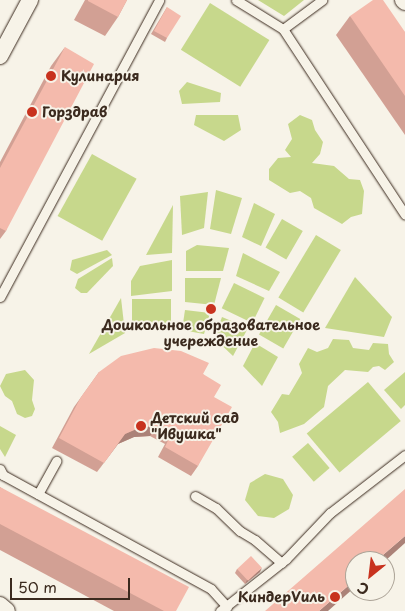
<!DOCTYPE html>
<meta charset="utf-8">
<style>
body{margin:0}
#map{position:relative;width:405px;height:611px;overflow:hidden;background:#f7f3e8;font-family:"Playpen Sans",sans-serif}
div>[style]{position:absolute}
.green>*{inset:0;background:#c7d88c;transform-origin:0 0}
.roads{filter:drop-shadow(0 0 1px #3b2a1e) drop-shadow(0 0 1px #3b2a1e)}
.service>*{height:9px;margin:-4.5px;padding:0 4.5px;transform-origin:4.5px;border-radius:4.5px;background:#f7f3e8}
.minor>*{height:16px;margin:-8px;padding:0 8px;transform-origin:8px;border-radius:8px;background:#f7f3e8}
.wall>*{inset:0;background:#d2a094}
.shaded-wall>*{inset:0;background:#ab8278}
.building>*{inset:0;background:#f4baac;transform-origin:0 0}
.dots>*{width:14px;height:14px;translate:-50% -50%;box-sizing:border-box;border:2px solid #f7f3e8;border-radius:50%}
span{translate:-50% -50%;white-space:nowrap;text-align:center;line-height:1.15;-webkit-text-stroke:4px #f7f3e8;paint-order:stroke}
.poi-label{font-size:14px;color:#3b2a1e;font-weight:700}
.left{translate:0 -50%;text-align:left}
.right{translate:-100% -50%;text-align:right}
.north{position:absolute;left:345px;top:551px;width:50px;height:50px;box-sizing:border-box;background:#f7f3e8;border:1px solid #aca397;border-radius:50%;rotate:209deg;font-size:14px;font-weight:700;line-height:20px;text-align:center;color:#3b2a1e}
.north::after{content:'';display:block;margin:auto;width:18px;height:22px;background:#c8321e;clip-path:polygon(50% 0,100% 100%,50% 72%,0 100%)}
.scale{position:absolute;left:10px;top:578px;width:120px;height:22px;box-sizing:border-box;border:2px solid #3b2a1e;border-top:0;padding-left:6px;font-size:15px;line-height:18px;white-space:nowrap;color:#3b2a1e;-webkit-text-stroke:4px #f7f3e8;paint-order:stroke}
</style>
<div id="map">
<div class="green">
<i style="clip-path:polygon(258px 0,304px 0,284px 16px)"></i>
<i style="left:210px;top:3px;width:70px;height:55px;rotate:32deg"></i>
<i style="clip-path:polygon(187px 82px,221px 93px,220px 102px,182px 104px,179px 91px)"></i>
<i style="clip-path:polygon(196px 115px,238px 115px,241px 130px,224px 141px,194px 125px)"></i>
<i style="clip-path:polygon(300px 115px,312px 120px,315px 130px,323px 142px,320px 154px,312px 163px,334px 166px,349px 179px,360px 180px,364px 191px,362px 214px,351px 217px,342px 224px,314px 208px,311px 198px,300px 191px,290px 193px,269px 180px,269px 169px,278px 158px,291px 157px,285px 150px,292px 139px,288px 124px)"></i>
<i style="left:92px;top:154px;width:51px;height:71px;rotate:29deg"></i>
<i style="clip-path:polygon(216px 190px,242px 198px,231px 234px,210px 229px)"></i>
<i style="clip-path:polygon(208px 192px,204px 228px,182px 235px,180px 196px)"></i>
<i style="clip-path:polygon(254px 203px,275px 214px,261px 246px,242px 237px)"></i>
<i style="clip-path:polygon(173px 205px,172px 253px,146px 255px)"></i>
<i style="left:282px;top:219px;width:24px;height:33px;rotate:30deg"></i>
<i style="left:316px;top:235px;width:29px;height:73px;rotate:31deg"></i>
<i style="clip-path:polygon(197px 245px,229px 248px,223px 271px,186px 271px,186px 251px)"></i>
<i style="clip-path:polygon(107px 250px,112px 255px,77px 274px,70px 270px,72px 260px)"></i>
<i style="clip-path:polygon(243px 253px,280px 272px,269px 291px,236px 276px)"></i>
<i style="clip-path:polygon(112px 258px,113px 266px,87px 293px,81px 293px,75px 288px,78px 279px)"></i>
<i style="clip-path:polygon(172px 260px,172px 291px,131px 296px,131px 281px,140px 266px)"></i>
<i style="clip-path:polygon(355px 277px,392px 317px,384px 337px,325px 328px)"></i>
<i style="clip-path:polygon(185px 278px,221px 278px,214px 305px,185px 302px)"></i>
<i style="left:234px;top:283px;width:34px;height:28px;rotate:26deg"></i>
<i style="clip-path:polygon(121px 298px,125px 333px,89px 354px)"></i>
<i style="left:171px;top:299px;width:30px;height:39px;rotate:90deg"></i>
<i style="left:276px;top:305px;width:28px;height:34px;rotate:30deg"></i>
<i style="clip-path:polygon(185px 310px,210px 313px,204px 334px,182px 330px)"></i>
<i style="clip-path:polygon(222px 317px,248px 328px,233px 356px,214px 338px)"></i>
<i style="clip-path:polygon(333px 339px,349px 340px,353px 348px,369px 350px,373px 343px,388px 344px,389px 354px,394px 362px,385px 370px,379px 366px,373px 367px,368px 372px,345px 370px,328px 386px,324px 407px,304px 424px,280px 433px,278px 422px,271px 412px,282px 394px,289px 395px,302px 373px,299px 364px,308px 348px,317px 352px,328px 348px)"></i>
<i style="clip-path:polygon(255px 343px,278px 357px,262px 386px,243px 366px)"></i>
<i style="clip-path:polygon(25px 370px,34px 380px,32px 400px,35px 409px,32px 416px,25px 418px,17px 414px,12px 401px,5px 396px,0 386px,6px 374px)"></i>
<i style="clip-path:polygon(405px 372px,405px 405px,401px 409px,384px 390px)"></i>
<i style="left:368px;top:382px;width:51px;height:80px;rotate:50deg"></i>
<i style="clip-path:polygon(0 426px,16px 435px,5px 457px,0 449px)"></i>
<i style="left:308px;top:443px;width:33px;height:21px;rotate:49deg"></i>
<i style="clip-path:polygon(265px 474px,283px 479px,293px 495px,289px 509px,274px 518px,258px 516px,245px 500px,250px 483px)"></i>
</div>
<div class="roads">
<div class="service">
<i style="left:236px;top:0;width:55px;rotate:31.7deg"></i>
<i style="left:283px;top:29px;width:222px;rotate:56.7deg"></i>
<i style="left:283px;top:29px;width:49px;rotate:-36.6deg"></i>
<i style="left:0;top:297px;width:337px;rotate:-61.8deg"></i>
<i style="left:0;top:469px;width:7px;rotate:63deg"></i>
<i style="left:3px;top:475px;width:237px;rotate:28.7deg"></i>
<i style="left:211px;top:589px;width:24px;rotate:48deg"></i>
<i style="left:38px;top:494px;width:38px;rotate:-61deg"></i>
<i style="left:195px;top:496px;width:24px;rotate:30deg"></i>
<i style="left:216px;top:508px;width:33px;rotate:44deg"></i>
<i style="left:240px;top:531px;width:17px;rotate:31deg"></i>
<i style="left:255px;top:540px;width:35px;rotate:41deg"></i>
<i style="left:220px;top:611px;width:84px;rotate:-38.2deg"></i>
<i style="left:286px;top:559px;width:64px;rotate:-46.3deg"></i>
<i style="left:330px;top:513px;width:95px;rotate:-37.7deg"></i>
</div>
<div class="minor">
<i style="left:403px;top:0;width:3px;rotate:45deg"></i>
<i style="left:0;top:56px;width:64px;rotate:-61.8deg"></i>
<i style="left:0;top:605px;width:9px;rotate:41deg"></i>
</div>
</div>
<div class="wall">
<i style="clip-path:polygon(85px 0,127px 0,118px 17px,105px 36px,74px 20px)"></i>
<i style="clip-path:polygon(167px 7px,167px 38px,165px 42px,151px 34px)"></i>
<i style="clip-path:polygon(350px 16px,405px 32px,405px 135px,336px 35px)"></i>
<i style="clip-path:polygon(65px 47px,6px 231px,0 239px,0 162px,51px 66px)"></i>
<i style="clip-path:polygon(99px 372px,203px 374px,214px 397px,198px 466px,191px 476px,158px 457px,165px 444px,150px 436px,134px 437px,118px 444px,97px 472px,52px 448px,74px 407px)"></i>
<i style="clip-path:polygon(0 487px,176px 611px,114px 611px,0 550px)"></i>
<i style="clip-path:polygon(237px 569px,260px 572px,245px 584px,235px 573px)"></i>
</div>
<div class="shaded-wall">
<i style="clip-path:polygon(157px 426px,150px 436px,134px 437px,118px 444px,97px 472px,125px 434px,141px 427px)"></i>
<i style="clip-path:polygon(405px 536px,405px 543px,385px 561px,376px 561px)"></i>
<i style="clip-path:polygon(262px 568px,260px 572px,245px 584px,247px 580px)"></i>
<i style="clip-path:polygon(355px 580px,355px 587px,328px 611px,319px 611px)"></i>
</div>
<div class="building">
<i style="clip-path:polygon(88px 0,127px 0,118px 17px,88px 1px)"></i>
<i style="clip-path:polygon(373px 0,383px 0,405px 32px,405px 96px,350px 16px)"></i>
<i style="clip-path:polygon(167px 7px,181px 16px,167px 38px,154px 31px)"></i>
<i style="clip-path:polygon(65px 47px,94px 64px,6px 231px,0 228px,0 168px)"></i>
<i style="clip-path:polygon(154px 348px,181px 351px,209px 363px,203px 374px,221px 385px,214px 397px,232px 407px,198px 466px,165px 447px,171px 434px,157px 426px,141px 427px,125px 434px,104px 463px,59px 438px,81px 397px,99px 372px,121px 356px)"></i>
<i style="clip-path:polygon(0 487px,189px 587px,176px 611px,164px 611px,0 524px)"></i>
<i style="clip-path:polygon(405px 489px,405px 536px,376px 561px,355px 561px,355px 580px,319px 611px,265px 611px)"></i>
<i style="left:251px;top:556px;width:16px;height:19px;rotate:47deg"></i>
</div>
<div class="dots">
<i style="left:51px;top:76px;background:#c8321e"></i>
<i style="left:32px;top:112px;background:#c8321e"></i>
<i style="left:211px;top:309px;background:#c8321e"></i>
<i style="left:141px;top:426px;background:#c8321e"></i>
<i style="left:335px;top:597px;background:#c8321e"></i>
</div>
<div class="poi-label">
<span class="left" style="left:61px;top:76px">Кулинария</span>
<span class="left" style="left:42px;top:112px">Горздрав</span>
<span style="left:211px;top:333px">Дошкольное образовательное<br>учереждение</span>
<span class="left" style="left:151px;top:426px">Детский сад<br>"Ивушка"</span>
<span class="right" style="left:325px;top:597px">КиндерVиль</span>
</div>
<div class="north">С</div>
<div class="scale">50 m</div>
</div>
